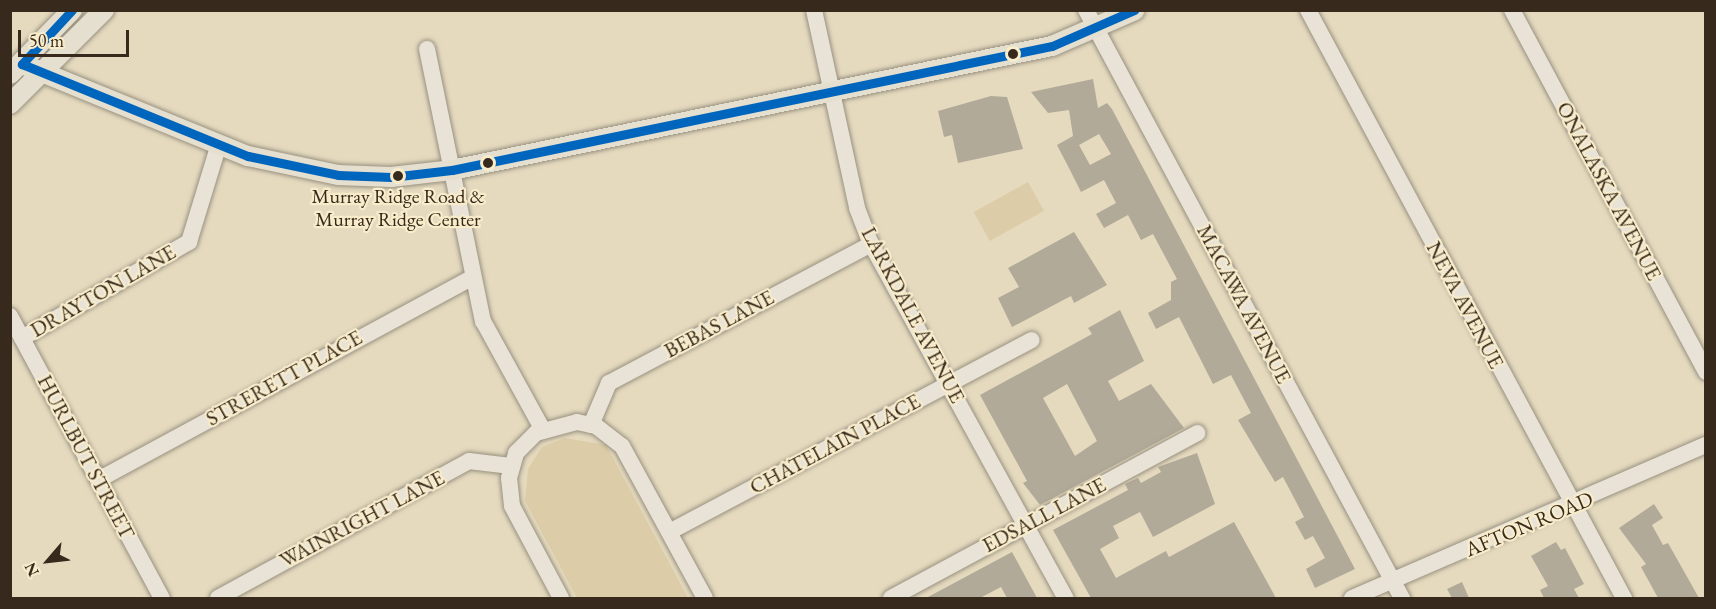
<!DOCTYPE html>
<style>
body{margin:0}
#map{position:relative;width:1716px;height:609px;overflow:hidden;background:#e5dabe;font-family:"EB Garamond",serif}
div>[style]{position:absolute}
.green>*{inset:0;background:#dccda8;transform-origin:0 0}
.building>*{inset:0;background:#b2aa98}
.roads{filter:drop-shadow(0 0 2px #999180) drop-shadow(0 0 2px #999180)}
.minor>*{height:16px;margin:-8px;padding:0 8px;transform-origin:8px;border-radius:8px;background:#e8e3d6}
.major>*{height:20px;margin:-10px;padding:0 10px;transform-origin:10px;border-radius:10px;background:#e4dfcf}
.bus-1>*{height:9px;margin:-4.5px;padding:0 4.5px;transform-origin:4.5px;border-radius:4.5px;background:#0065bd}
.dots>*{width:16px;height:16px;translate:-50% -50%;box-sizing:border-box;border:3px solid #f8eccb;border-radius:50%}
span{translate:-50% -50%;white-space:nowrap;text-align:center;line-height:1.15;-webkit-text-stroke:4.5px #f8eccb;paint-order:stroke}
.bus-label{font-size:20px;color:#37291c}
.street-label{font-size:21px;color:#37291c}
.frame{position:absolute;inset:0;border:12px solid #37291c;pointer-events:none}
.north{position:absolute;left:18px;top:531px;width:60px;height:60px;-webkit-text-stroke:4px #f8eccb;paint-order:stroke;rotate:242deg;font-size:16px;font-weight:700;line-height:24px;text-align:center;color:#37291c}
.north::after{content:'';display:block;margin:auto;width:21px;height:27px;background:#37291c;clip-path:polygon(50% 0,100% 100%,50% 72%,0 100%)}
.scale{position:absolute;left:18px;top:30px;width:111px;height:27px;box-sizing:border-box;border:3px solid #37291c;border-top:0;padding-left:8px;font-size:18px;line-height:21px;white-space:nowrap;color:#37291c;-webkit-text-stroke:4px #f8eccb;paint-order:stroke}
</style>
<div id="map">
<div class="green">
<i style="left:1028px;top:182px;width:33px;height:62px;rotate:61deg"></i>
<i style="clip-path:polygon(565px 438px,606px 445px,688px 598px,577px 598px,525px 501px,528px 469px,542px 447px)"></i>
</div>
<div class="building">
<i style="clip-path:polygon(evenodd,1093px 79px,1098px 108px,1107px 103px,1112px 109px,1355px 569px,1315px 588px,1306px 569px,1325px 558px,1313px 536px,1305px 540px,1295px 522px,1304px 517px,1283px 477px,1275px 482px,1238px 420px,1251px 413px,1231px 375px,1213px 384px,1179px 317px,1156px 329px,1148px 313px,1171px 300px,1171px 282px,1177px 279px,1153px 234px,1141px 240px,1128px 215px,1104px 228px,1096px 214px,1116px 203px,1104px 180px,1081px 192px,1071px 172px,1057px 145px,1073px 136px,1069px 110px,1048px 113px,1031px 92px,1093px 79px,1099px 134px,1111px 154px,1090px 165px,1079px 145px,1099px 134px)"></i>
<i style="clip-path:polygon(991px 96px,1007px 97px,1023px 149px,958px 163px,952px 135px,944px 137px,938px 111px)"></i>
<i style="clip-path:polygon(1074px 232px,1107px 285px,1074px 303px,1071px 296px,1012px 327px,998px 298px,1019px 287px,1008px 268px)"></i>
<i style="clip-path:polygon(evenodd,1120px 310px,1144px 361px,1108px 381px,1119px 401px,1151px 384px,1184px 428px,1040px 505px,1023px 483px,1027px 481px,980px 395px,1092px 334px,1088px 328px,1120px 310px,1067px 384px,1097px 441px,1075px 456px,1043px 398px,1067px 384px)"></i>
<i style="clip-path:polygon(1197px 453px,1215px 504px,1153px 537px,1140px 512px,1113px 526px,1119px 538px,1100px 549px,1116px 578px,1166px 551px,1169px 557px,1234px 522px,1276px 598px,1091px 598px,1053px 530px,1128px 490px,1125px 484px,1138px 478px,1141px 483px,1161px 472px,1158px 467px)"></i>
<i style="clip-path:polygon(1654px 504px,1663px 518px,1652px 525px,1663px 545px,1668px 543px,1699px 598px,1658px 598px,1641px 567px,1646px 564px,1619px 528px)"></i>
<i style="clip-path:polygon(1556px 542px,1561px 550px,1565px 548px,1584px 584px,1574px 589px,1579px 598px,1544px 598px,1540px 590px,1548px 586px,1531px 556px)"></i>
<i style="clip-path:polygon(1012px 552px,1037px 598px,1007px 598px,1001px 587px,980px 598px,926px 598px)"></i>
<i style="clip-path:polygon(1462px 582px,1469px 598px,1452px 598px,1447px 589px)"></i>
</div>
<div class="roads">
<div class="minor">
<i style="left:814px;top:10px;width:203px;rotate:77.7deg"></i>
<i style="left:857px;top:208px;width:39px;rotate:69deg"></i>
<i style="left:871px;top:244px;width:404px;rotate:61.2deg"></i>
<i style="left:1086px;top:10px;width:668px;rotate:61.75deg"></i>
<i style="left:1308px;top:10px;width:668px;rotate:61.75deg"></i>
<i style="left:1512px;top:10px;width:411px;rotate:61.8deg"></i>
<i style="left:427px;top:49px;width:278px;rotate:78.4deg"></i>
<i style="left:483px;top:321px;width:124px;rotate:61.2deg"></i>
<i style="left:10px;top:316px;width:320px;rotate:61.7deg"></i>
<i style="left:22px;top:338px;width:193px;rotate:-29.9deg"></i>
<i style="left:189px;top:242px;width:102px;rotate:-73deg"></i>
<i style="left:591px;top:425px;width:46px;rotate:-66.8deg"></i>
<i style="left:609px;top:383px;width:297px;rotate:-27.9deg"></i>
<i style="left:98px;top:480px;width:424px;rotate:-28.4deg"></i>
<i style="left:671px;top:531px;width:408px;rotate:-27.9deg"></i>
<i style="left:218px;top:598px;width:286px;rotate:-28.6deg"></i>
<i style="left:469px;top:461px;width:42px;rotate:6.8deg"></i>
<i style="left:561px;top:598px;width:104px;rotate:-118deg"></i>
<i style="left:512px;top:506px;width:28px;rotate:-96deg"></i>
<i style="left:509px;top:478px;width:26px;rotate:-74deg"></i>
<i style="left:516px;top:453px;width:28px;rotate:-45deg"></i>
<i style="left:536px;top:433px;width:42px;rotate:-15deg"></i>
<i style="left:577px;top:422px;width:19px;rotate:12deg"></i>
<i style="left:596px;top:426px;width:33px;rotate:38deg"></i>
<i style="left:622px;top:446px;width:173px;rotate:61.4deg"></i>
<i style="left:891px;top:598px;width:348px;rotate:-28.3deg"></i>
<i style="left:1352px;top:598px;width:386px;rotate:-23.4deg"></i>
</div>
<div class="major">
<i style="left:22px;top:64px;width:244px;rotate:22.2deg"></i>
<i style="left:248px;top:156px;width:92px;rotate:11.9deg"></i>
<i style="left:338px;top:175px;width:53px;rotate:2.2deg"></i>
<i style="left:391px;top:177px;width:61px;rotate:-6.5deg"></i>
<i style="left:452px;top:170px;width:613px;rotate:-11.68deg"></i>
<i style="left:1052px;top:46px;width:90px;rotate:-23.4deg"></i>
<i style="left:10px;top:74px;width:89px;rotate:-45.9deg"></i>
<i style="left:10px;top:104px;width:133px;rotate:-45deg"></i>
</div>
</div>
<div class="bus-1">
<i style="left:72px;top:10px;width:74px;rotate:132.8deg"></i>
<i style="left:22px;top:64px;width:244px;rotate:22.2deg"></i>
<i style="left:248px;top:156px;width:92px;rotate:11.9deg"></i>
<i style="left:338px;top:175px;width:53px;rotate:2.2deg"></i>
<i style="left:391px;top:177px;width:61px;rotate:-6.5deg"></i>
<i style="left:452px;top:170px;width:613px;rotate:-11.68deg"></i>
<i style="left:1052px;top:46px;width:90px;rotate:-23.7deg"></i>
</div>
<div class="dots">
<i style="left:1013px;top:54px;background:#37291c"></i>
<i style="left:488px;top:163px;background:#37291c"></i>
<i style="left:398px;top:176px;background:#37291c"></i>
</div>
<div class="bus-label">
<span style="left:398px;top:208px">Murray Ridge Road &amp;<br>Murray Ridge Center</span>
</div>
<div class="street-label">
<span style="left:1609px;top:191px;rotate:62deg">ONALASKA AVENUE</span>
<span style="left:103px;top:291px;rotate:-30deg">DRAYTON LANE</span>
<span style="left:1244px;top:304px;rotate:62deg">MACAWA AVENUE</span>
<span style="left:1465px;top:305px;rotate:62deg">NEVA AVENUE</span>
<span style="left:913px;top:315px;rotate:62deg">LARKDALE AVENUE</span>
<span style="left:719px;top:324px;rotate:-28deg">BEBAS LANE</span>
<span style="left:284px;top:378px;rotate:-29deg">STRERETT PLACE</span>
<span style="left:835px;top:444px;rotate:-28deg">CHATELAIN PLACE</span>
<span style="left:86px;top:457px;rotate:62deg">HURLBUT STREET</span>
<span style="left:1044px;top:515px;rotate:-28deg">EDSALL LANE</span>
<span style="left:362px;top:519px;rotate:-28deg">WAINRIGHT LANE</span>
<span style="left:1529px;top:524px;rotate:-23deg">AFTON ROAD</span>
</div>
<div class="frame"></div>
<div class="north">N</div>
<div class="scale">50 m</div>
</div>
